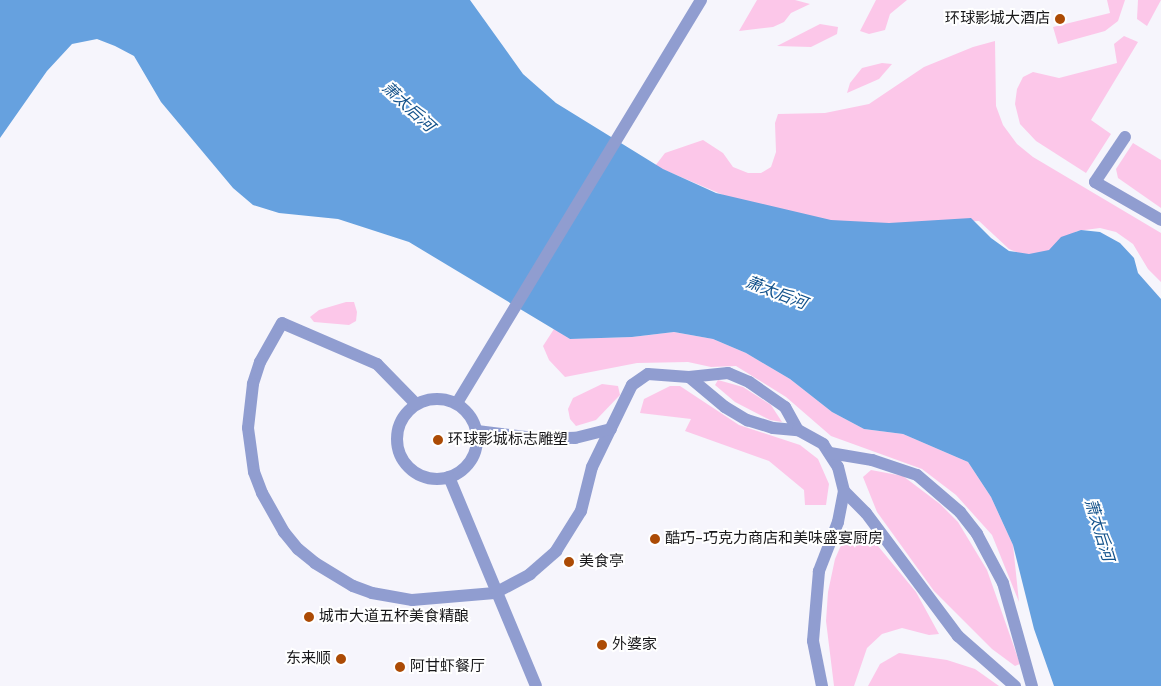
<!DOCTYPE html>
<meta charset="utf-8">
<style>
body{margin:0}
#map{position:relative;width:1161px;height:686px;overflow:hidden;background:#f6f5fc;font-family:"DM Sans","Noto Sans SC",sans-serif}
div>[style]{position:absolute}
.green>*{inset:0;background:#fcc7e9}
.water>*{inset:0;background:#66a1df}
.minor>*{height:12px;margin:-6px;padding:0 6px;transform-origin:6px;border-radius:6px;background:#909dd0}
.minor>.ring{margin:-6px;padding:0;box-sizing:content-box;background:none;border:12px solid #909dd0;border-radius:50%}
.dots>*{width:14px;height:14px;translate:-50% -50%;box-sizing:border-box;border:2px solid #fff;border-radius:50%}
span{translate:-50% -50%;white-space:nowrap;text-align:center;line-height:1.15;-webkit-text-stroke:4px #fff;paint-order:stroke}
.poi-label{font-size:15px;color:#18181a}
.right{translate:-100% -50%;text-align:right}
.left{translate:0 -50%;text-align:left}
.water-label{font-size:16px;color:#13528b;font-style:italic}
</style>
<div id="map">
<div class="green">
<i style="clip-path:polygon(757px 0,795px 0,810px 4px,791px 13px,784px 22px,773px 27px,739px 31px)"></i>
<i style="clip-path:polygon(876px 0,907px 0,890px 14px,885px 30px,869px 34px,860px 31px)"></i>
<i style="clip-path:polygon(1107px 0,1125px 0,1118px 21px,1105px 31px,1058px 44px,1053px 27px,1110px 13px)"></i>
<i style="clip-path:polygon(1138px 0,1161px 0,1147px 26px,1137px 19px)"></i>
<i style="clip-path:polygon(820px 24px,838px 27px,837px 34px,811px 47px,777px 46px)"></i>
<i style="clip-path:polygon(1124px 36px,1138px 42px,1091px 120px,1111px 134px,1086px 173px,1036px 141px,1020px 124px,1015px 104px,1017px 89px,1023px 77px,1033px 72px,1059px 78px,1117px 63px,1114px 44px)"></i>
<i style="clip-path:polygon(995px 41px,996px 106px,1003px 125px,1017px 144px,1033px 157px,1161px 233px,1161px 282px,1148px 269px,1133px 244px,1116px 232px,1100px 228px,1077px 231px,1044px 254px,1028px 257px,1009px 249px,979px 221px,853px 226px,742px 203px,655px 166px,665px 153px,703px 140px,723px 153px,733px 167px,748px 173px,761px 173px,771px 167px,776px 152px,775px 123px,778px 114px,825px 113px,869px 104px,924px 67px,973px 47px)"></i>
<i style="clip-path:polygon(882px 63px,892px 64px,879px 79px,847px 93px,850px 83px,862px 68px)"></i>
<i style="clip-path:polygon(1133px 143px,1161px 160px,1161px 208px,1118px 178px,1116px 169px)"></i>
<i style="clip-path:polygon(346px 302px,354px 302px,357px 312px,356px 321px,349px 325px,314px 322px,310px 317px,319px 310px)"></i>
<i style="clip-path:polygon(554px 329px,570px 339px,632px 337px,674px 332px,713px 339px,746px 353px,790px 379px,832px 412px,864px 429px,903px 434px,968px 462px,991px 497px,1013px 545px,1019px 602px,992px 535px,956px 495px,922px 469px,831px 436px,786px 397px,736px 366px,711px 367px,688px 362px,637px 363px,565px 377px,549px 360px,543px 346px)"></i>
<i style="clip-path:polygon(718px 380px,743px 387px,771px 405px,782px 422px,770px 420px,735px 402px,715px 385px)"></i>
<i style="clip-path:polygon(602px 384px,618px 386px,620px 395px,596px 420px,576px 426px,570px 419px,568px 409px,573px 398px)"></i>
<i style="clip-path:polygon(670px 386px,680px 386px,739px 425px,800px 445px,818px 459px,829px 484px,826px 505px,805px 505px,804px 490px,769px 461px,685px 431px,691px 419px,640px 413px,644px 399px)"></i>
<i style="clip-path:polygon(871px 470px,903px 476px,940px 504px,958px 522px,987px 570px,1020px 664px,1015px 666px,992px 649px,934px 591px,877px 512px,863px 477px)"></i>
<i style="clip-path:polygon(859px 530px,873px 540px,916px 592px,939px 634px,929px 635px,902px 628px,882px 634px,867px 648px,854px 686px,834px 686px,826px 621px,828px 592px,835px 559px,842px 543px,850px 531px)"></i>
<i style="clip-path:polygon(899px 653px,947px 660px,975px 669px,999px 686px,868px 686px,880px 664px)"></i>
</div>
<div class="water">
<i style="clip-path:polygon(0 0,470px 0,523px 74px,556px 103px,663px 169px,716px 193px,831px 220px,889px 223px,971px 218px,991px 238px,1009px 251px,1029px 254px,1049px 250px,1061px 237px,1081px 230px,1100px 232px,1120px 243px,1134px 258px,1138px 273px,1161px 299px,1161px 686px,1054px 686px,1034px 629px,1013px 545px,991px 497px,968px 462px,903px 434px,864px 429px,832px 412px,790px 379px,746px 353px,713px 339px,674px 332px,632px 337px,570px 339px,409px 242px,338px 219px,279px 213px,253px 205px,233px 188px,161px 102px,134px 56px,115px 46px,97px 39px,72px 44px,47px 71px,0 138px)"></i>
</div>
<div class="minor">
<i style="left:1125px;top:137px;width:54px;rotate:123.7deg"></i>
<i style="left:1095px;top:182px;width:76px;rotate:29.9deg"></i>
<i style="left:689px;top:377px;width:39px;rotate:-6deg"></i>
<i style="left:728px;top:373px;width:23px;rotate:23deg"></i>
<i style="left:749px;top:382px;width:44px;rotate:34.8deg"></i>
<i style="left:785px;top:407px;width:26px;rotate:61deg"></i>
<i class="ring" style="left:397px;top:399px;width:68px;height:68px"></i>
<i style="left:457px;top:403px;width:471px;rotate:-58.8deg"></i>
<i style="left:416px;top:404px;width:56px;rotate:-134.3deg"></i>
<i style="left:377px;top:364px;width:103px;rotate:-156.7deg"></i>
<i style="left:282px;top:323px;width:45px;rotate:119.4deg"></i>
<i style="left:260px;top:362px;width:23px;rotate:108deg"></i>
<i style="left:253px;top:384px;width:44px;rotate:96.5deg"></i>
<i style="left:248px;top:428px;width:44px;rotate:82.2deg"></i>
<i style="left:254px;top:472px;width:22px;rotate:69deg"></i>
<i style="left:262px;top:493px;width:45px;rotate:60.6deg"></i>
<i style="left:284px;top:532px;width:22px;rotate:51deg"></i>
<i style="left:298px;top:549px;width:22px;rotate:39deg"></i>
<i style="left:315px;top:563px;width:44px;rotate:31.2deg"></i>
<i style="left:353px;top:586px;width:20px;rotate:20deg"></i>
<i style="left:372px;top:593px;width:41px;rotate:9.9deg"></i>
<i style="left:412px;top:600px;width:83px;rotate:-4.8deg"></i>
<i style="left:495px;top:593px;width:40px;rotate:-28deg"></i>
<i style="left:530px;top:574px;width:35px;rotate:-41deg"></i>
<i style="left:556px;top:551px;width:47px;rotate:-58deg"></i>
<i style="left:581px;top:511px;width:45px;rotate:-76deg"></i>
<i style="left:592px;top:467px;width:91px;rotate:-64deg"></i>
<i style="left:632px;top:385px;width:19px;rotate:-35deg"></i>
<i style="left:648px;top:374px;width:41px;rotate:4.2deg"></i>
<i style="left:689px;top:377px;width:47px;rotate:39.8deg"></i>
<i style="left:725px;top:407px;width:26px;rotate:31deg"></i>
<i style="left:747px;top:420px;width:27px;rotate:17deg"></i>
<i style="left:773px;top:428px;width:25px;rotate:5deg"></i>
<i style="left:798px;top:430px;width:29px;rotate:29deg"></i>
<i style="left:823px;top:444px;width:27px;rotate:57deg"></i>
<i style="left:838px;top:467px;width:25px;rotate:76deg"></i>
<i style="left:844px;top:491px;width:32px;rotate:101deg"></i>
<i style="left:838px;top:522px;width:53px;rotate:111.2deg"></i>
<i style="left:819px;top:571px;width:70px;rotate:94.9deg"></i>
<i style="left:813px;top:641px;width:46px;rotate:78.7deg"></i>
<i style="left:477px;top:431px;width:65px;rotate:7deg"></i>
<i style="left:542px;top:439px;width:33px;rotate:-2deg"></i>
<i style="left:575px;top:438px;width:37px;rotate:-14deg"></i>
<i style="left:830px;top:453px;width:43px;rotate:9.5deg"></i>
<i style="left:872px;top:460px;width:47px;rotate:18.4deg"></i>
<i style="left:917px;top:475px;width:57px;rotate:40.7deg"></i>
<i style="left:960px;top:512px;width:28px;rotate:52deg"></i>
<i style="left:977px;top:534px;width:55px;rotate:62deg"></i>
<i style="left:1003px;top:583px;width:107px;rotate:74.3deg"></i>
<i style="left:449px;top:477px;width:226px;rotate:67.4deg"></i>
<i style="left:844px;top:491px;width:31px;rotate:45deg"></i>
<i style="left:866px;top:513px;width:154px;rotate:53.2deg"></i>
<i style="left:958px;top:636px;width:76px;rotate:41.3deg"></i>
</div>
<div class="dots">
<i style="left:1060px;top:19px;background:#ac4b05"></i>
<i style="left:438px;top:440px;background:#ac4b05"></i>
<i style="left:655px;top:539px;background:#ac4b05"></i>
<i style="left:569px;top:562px;background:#ac4b05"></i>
<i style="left:309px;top:617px;background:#ac4b05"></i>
<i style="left:602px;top:645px;background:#ac4b05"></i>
<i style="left:341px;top:659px;background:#ac4b05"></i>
<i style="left:400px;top:667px;background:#ac4b05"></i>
</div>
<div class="poi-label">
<span class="right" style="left:1050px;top:19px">环球影城大酒店</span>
<span class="left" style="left:448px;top:440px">环球影城标志雕塑</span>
<span class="left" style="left:665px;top:539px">酷巧-巧克力商店和美味盛宴厨房</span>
<span class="left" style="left:579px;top:562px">美食亭</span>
<span class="left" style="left:319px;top:617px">城市大道五杯美食精酿</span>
<span class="left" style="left:612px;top:645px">外婆家</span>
<span class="right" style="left:331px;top:659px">东来顺</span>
<span class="left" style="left:410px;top:667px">阿甘虾餐厅</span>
</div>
<div class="water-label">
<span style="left:408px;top:107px;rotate:43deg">萧太后河</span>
<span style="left:776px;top:293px;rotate:21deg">萧太后河</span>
<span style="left:1099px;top:530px;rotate:73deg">萧太后河</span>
</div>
</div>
